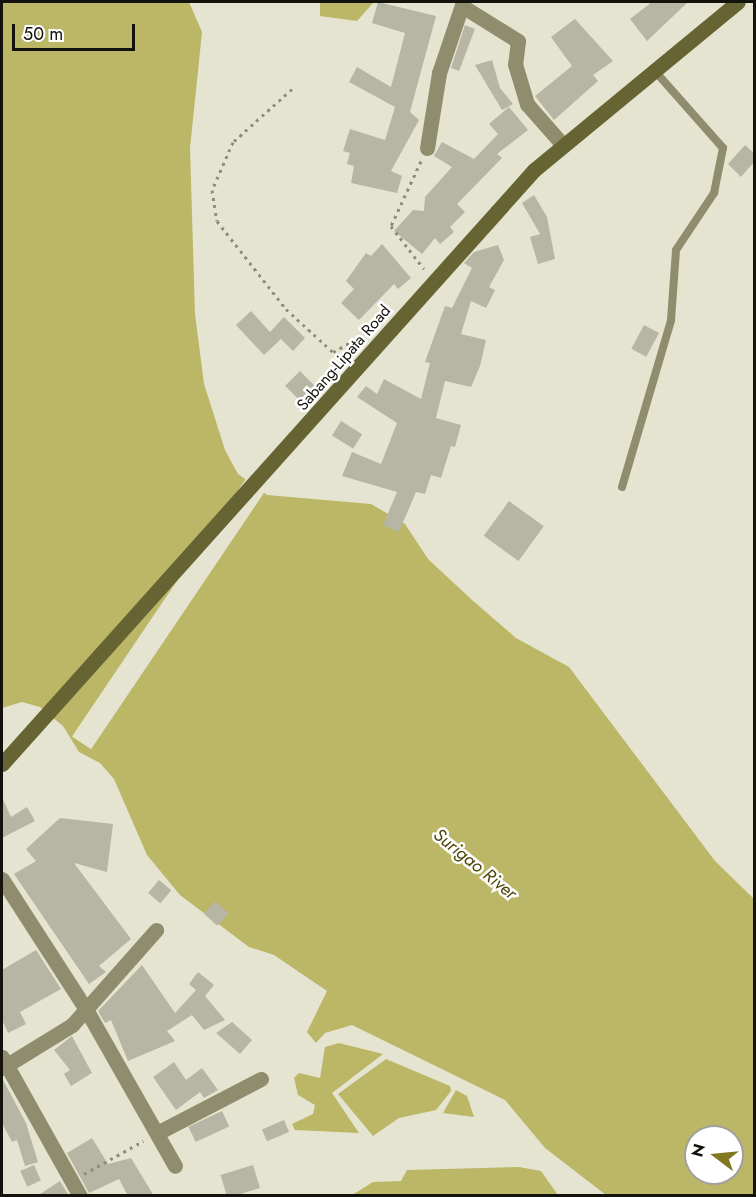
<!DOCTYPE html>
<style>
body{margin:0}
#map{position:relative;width:756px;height:1197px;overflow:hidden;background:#e4e4d1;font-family:Jost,sans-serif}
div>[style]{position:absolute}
.water>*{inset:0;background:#bcb667}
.pier>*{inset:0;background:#e4e4d1;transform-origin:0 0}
.building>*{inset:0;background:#b7b6a4;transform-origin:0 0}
.path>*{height:3px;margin-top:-1.5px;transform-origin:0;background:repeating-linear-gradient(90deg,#8e8e80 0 3px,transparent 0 7.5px)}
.lane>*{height:8px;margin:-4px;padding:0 4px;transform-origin:4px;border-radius:4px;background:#8f8d6d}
.street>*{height:15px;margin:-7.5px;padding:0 7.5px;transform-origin:7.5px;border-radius:7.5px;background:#8f8d6d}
.secondary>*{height:15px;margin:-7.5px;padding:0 7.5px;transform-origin:7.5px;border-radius:7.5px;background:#676433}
span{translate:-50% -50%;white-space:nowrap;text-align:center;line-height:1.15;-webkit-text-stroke:5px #fff;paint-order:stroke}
.street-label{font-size:16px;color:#13120c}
.water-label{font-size:18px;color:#4d4809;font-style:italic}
.frame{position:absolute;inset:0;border:3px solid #13120c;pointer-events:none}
.north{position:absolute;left:684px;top:1125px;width:60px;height:60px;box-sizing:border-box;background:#fff;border:2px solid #a1a09e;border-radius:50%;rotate:286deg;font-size:16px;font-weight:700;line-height:24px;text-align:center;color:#13120c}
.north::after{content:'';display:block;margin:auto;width:21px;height:27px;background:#80791f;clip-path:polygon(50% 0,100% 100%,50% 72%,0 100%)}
.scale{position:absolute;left:12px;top:24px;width:123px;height:27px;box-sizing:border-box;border:3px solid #13120c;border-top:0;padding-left:8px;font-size:18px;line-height:21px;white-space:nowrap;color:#13120c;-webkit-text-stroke:4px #fff;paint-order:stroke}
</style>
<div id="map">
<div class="water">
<i style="clip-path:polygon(evenodd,2px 2px,189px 2px,202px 32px,190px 148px,195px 314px,204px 384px,225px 450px,238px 474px,267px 495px,371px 504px,405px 524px,428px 559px,472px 600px,516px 638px,569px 667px,715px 861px,754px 899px,754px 1195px,606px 1195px,545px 1148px,505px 1100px,352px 1025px,325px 1033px,316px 1043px,307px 1032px,327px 991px,274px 955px,249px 947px,180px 895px,147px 855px,114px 779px,100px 763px,79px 752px,63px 726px,40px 707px,22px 702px,2px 708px,2px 2px,696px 1137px,732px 1137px,732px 1173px,696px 1173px,696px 1137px)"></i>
<i style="clip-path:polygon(320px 2px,374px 2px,357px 21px,320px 16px)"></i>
<i style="clip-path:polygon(339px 1043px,383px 1054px,332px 1093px,359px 1133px,295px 1130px,292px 1124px,313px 1114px,315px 1105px,298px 1095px,294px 1078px,299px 1073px,320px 1078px,325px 1047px)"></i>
<i style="clip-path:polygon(386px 1059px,450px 1086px,451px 1091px,436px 1110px,399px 1118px,373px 1136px,338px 1094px)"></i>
<i style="clip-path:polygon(456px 1090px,467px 1096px,474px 1117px,443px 1113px)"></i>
<i style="clip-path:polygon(519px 1167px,541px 1171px,558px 1195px,352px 1195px,373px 1182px,401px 1181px,407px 1170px)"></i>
</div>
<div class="pier">
<i style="left:247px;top:477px;width:23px;height:313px;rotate:34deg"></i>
</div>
<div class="building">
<i style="clip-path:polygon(378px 2px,436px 16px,410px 112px,419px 120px,391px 171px,402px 176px,397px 193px,351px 183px,354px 166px,347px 164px,350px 153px,343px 151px,350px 129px,385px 140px,395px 107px,349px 82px,357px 67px,391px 87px,405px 33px,372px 23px)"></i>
<i style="clip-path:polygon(652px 2px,688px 2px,647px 41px,630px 19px)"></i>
<i style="clip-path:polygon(575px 19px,613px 61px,593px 75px,598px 81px,554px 120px,535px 96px,572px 66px,551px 37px)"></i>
<i style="clip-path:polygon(465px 25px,475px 29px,459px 71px,451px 68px)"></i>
<i style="clip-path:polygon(492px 60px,500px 88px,513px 104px,502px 110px,475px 65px)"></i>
<i style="clip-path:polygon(509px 107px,528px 130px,497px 154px,502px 158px,457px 204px,465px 212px,450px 227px,454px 232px,440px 244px,435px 238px,422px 254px,394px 231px,413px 210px,424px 211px,425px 197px,452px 167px,434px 156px,442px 142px,474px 159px,498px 134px,489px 124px)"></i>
<i style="clip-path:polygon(745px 145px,754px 153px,754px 162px,741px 177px,728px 164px)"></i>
<i style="clip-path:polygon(534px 195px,547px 217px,555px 259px,538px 264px,530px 237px,540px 234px,522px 203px)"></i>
<i style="clip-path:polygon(382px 244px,411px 278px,398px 289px,394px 284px,359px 320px,341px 303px,354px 289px,346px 281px,366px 253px,371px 256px)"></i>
<i style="clip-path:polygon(498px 245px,504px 260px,489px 287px,495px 290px,486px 308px,471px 301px,461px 334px,486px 340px,480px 366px,471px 387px,445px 381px,436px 418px,461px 425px,455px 447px,451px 446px,441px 478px,431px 475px,425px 494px,416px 492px,399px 532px,383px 525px,397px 492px,342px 476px,352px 452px,381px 464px,397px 423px,357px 397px,366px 386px,377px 394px,384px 379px,421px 399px,430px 363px,425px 362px,445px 306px,452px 308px,472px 268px,464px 263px,474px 252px)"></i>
<i style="clip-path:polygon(251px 311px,270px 332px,284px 317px,305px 338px,293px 351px,281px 339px,264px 355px,236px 325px)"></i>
<i style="left:644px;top:325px;width:17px;height:27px;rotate:28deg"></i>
<i style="left:300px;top:371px;width:20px;height:21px;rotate:45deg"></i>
<i style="left:341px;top:421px;width:25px;height:17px;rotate:32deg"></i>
<i style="left:509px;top:501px;width:43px;height:43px;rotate:36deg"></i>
<i style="clip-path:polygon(2px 797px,11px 817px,27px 807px,35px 821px,2px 838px)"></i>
<i style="clip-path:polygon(60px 818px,113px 824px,107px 872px,74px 863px,131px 939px,99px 966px,106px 972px,89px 984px,14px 874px,36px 861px,26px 849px)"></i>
<i style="left:159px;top:880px;width:16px;height:17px;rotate:40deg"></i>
<i style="left:215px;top:901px;width:18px;height:17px;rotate:41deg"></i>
<i style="clip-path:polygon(36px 950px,61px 989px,20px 1012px,26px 1024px,8px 1033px,2px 1020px,2px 970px)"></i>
<i style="clip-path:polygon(142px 965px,175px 1013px,196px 990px,189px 984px,198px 972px,214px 985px,205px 996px,225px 1020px,204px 1030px,192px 1015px,167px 1031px,175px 1041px,128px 1061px,111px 1020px,105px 1023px,98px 1011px)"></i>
<i style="clip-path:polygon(232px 1022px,252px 1040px,240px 1054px,216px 1033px)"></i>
<i style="clip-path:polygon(72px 1036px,92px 1073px,71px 1086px,64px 1074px,70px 1070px,54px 1050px)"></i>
<i style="clip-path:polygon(174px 1062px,186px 1080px,202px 1068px,218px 1090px,204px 1098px,200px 1092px,176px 1110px,153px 1077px)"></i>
<i style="clip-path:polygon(2px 1078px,26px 1123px,38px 1162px,25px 1166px,17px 1140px,12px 1142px,2px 1123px)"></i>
<i style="left:222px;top:1111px;width:17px;height:37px;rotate:65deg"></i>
<i style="left:284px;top:1120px;width:13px;height:24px;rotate:67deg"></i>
<i style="clip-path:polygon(92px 1138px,108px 1164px,131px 1158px,154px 1196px,128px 1196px,119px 1179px,89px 1193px,67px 1153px)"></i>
<i style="left:34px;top:1165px;width:17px;height:15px;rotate:66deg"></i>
<i style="left:253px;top:1165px;width:24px;height:34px;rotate:73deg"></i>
<i style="clip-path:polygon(60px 1181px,69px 1196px,37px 1196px)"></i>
</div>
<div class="path">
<i style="left:292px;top:89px;width:79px;rotate:138.1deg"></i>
<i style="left:233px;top:142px;width:52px;rotate:113.6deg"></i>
<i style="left:212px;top:190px;width:31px;rotate:81deg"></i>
<i style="left:217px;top:221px;width:112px;rotate:51.9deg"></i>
<i style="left:286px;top:309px;width:64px;rotate:42.5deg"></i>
<i style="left:333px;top:352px;width:38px;rotate:-29deg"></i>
<i style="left:421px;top:161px;width:72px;rotate:114.8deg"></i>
<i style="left:391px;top:226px;width:54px;rotate:52.5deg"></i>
<i style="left:84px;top:1174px;width:68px;rotate:-29.2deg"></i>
</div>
<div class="lane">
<i style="left:622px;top:487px;width:174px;rotate:-73.6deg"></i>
<i style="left:671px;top:320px;width:70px;rotate:-85.9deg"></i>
<i style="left:676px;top:250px;width:69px;rotate:-56.3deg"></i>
<i style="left:714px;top:193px;width:46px;rotate:-78.7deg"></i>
<i style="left:723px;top:148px;width:104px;rotate:-131.5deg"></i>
</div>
<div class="street">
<i style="left:462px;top:6px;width:66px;rotate:32deg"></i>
<i style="left:518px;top:41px;width:23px;rotate:97deg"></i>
<i style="left:515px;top:64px;width:42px;rotate:73.3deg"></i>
<i style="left:527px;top:104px;width:53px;rotate:48.8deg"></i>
<i style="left:427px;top:148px;width:76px;rotate:-80.9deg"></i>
<i style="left:439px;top:73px;width:75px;rotate:-71.3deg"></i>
<i style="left:2px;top:879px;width:157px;rotate:57.2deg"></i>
<i style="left:87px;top:1011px;width:178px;rotate:60.4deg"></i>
<i style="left:2px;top:1057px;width:159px;rotate:60.7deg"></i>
<i style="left:2px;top:1068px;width:82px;rotate:-31.6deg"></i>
<i style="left:72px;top:1025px;width:127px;rotate:-48.5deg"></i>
<i style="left:159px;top:1132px;width:115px;rotate:-27.5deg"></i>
</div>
<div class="secondary">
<i style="left:2px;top:764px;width:797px;rotate:-48.15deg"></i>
<i style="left:534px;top:170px;width:264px;rotate:-39.5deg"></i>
</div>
<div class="street-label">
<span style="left:344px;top:358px;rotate:-49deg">Sabang-Lipata Road</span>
</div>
<div class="water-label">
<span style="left:475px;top:864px;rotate:39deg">Surigao River</span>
</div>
<div class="frame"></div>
<div class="north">N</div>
<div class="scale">50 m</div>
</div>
